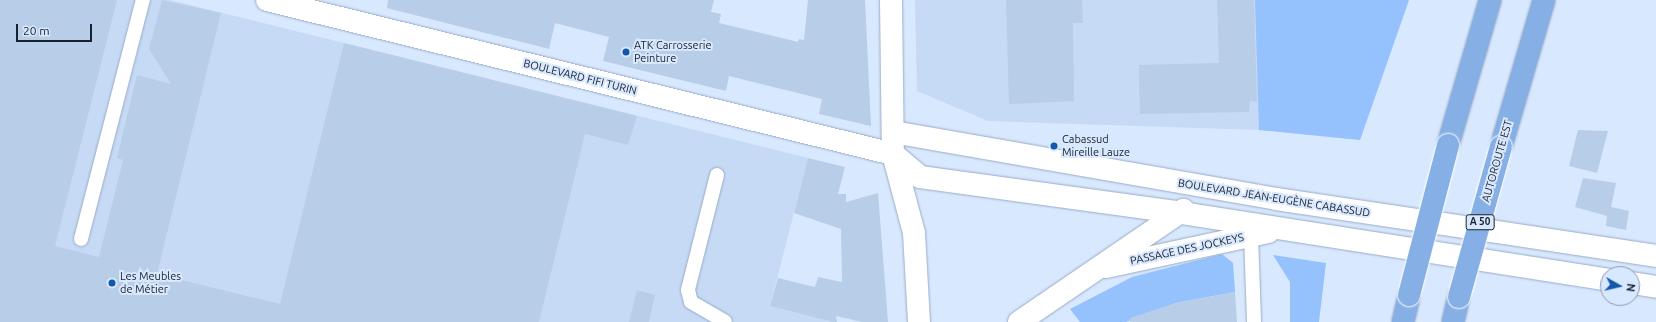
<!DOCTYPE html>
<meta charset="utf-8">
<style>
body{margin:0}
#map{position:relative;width:1656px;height:322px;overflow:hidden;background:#d8e8fe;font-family:Ubuntu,sans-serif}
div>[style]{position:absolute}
.built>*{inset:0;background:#c6daf5}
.green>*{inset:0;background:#95c2fd}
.building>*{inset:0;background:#b8cde7}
.roads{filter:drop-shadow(0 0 1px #98acc6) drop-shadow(0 0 1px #98acc6)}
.service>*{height:14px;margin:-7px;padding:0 7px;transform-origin:7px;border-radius:7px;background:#fff}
.tertiary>*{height:22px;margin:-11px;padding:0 11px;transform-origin:11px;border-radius:11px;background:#fff}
.motorway>*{height:22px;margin:-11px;padding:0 11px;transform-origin:11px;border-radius:11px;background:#86afe5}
.bridges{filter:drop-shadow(0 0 1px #fff) drop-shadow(0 0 1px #fff)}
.motorway-bridge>*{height:22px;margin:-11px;padding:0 11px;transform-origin:11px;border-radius:11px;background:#86afe5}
.dots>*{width:11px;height:11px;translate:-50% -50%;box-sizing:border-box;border:2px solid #d8e8fe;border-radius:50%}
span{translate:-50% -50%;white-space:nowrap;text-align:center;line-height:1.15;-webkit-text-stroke:4px #d8e8fe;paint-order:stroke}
.shield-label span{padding:1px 3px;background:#d8e8fe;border:1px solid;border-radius:3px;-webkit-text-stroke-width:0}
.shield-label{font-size:10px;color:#19212b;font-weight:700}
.poi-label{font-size:11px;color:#19212b}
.left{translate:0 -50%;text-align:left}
.street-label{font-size:11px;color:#19212b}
.north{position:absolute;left:1600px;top:266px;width:40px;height:40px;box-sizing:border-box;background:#d8e8fe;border:1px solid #8c98aa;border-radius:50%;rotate:98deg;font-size:11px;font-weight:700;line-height:16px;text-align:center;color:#19212b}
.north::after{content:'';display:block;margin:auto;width:14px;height:18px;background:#1259a9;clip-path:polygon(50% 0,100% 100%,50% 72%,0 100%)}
.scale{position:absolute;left:16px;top:24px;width:76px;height:18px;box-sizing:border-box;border:2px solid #19212b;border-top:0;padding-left:5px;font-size:12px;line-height:14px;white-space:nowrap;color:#19212b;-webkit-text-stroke:3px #d8e8fe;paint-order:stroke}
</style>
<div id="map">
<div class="built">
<i style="clip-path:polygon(0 0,170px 0,808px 158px,770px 306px,834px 322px,0 322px)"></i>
<i style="clip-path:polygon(915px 0,1409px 0,1360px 140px,1259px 130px,988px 121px,917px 91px)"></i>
</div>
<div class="green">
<i style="clip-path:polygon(1255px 0,1409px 0,1360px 140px,1259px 130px)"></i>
<i style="clip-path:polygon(1222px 254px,1233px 263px,1235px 292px,1176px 303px,1126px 322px,1080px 322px,1070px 309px,1132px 277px)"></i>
<i style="clip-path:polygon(1273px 255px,1326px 263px,1319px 322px,1290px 322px,1290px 282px)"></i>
</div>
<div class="building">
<i style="clip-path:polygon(0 0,117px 0,55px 246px,99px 257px,123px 160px,117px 158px,137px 75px,171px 84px,149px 49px,162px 0,221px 13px,157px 274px,280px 304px,344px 43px,637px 116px,628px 145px,585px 134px,539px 322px,0 322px)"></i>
<i style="clip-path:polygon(388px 0,714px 0,711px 12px,721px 14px,719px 23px,798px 42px,799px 39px,804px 40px,808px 0,865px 0,871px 126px,819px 114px,822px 99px,729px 76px,726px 91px,603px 61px,609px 37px,555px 23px,549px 49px,387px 8px)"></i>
<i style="clip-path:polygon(1006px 0,1082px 0,1083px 23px,1073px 23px,1074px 101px,1009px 104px)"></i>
<i style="clip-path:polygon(1217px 0,1254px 0,1257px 102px,1250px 101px,1249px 112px,1140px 114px,1139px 65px,1219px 63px)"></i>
<i style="clip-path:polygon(1578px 130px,1608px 131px,1597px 173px,1569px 166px)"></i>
<i style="clip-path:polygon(808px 158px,845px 167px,838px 194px,846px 194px,846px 202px,878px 193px,888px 322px,862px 322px,836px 316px,837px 322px,833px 322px,770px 306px,778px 278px,815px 287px,818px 277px,842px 282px,841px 229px,794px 213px)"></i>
<i style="clip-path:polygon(1583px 178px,1616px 183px,1611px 207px,1629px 211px,1626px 230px,1606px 226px,1607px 216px,1575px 207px)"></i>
<i style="clip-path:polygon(637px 290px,655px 295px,649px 322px,629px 322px)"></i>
<i style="clip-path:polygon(1235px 292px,1237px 322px,1130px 322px,1130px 318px,1176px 303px)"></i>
</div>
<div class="roads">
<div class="service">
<i style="left:717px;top:175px;width:119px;rotate:104.2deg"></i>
<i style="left:688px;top:290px;width:12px;rotate:76deg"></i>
<i style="left:691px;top:302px;width:39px;rotate:30deg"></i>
<i style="left:1251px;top:235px;width:87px;rotate:88deg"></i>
<i style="left:81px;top:239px;width:247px;rotate:-75.5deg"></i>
</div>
<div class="tertiary">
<i style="left:267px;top:0;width:645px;rotate:13.82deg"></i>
<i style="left:893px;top:154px;width:35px;rotate:40deg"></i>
<i style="left:920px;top:177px;width:258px;rotate:7.8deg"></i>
<i style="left:1176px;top:212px;width:437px;rotate:8.9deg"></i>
<i style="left:891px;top:0;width:154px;rotate:89.3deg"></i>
<i style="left:893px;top:154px;width:82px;rotate:75.1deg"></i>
<i style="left:914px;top:233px;width:89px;rotate:86.8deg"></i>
<i style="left:893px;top:132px;width:389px;rotate:9.9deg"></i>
<i style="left:1276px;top:199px;width:384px;rotate:8.5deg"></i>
<i style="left:1106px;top:267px;width:166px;rotate:-12.2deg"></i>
<i style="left:1632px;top:283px;width:24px;rotate:9deg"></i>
<i style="left:1019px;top:322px;width:199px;rotate:-34.3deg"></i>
</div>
<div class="motorway">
<i style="left:1448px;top:145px;width:151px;rotate:-73.8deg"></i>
<i style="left:1501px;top:147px;width:153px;rotate:-73.7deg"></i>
<i style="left:1403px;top:322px;width:28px;rotate:-77deg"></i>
<i style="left:1453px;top:322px;width:26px;rotate:-77deg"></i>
</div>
</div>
<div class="bridges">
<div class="motorway-bridge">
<i style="left:1409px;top:295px;width:155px;rotate:-75.4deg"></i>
<i style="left:1459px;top:297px;width:156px;rotate:-74.4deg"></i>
</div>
</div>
<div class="dots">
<i style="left:626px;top:52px;background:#1259a9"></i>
<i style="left:1054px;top:146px;background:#1259a9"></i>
<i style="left:112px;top:283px;background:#1259a9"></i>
</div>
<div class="shield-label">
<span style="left:1480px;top:222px">A 50</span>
</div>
<div class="poi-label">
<span class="left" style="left:634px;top:52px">ATK Carrosserie<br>Peinture</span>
<span class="left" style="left:1062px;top:146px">Cabassud<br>Mireille Lauze</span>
<span class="left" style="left:120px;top:283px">Les Meubles<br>de Métier</span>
</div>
<div class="street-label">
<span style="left:580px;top:77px;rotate:14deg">BOULEVARD FIFI TURIN</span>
<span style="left:1497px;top:161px;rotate:-74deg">AUTOROUTE EST</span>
<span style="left:1274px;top:198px;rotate:9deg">BOULEVARD JEAN-EUGÈNE CABASSUD</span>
<span style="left:1187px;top:249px;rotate:-12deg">PASSAGE DES JOCKEYS</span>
</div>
<div class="north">N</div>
<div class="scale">20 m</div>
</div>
